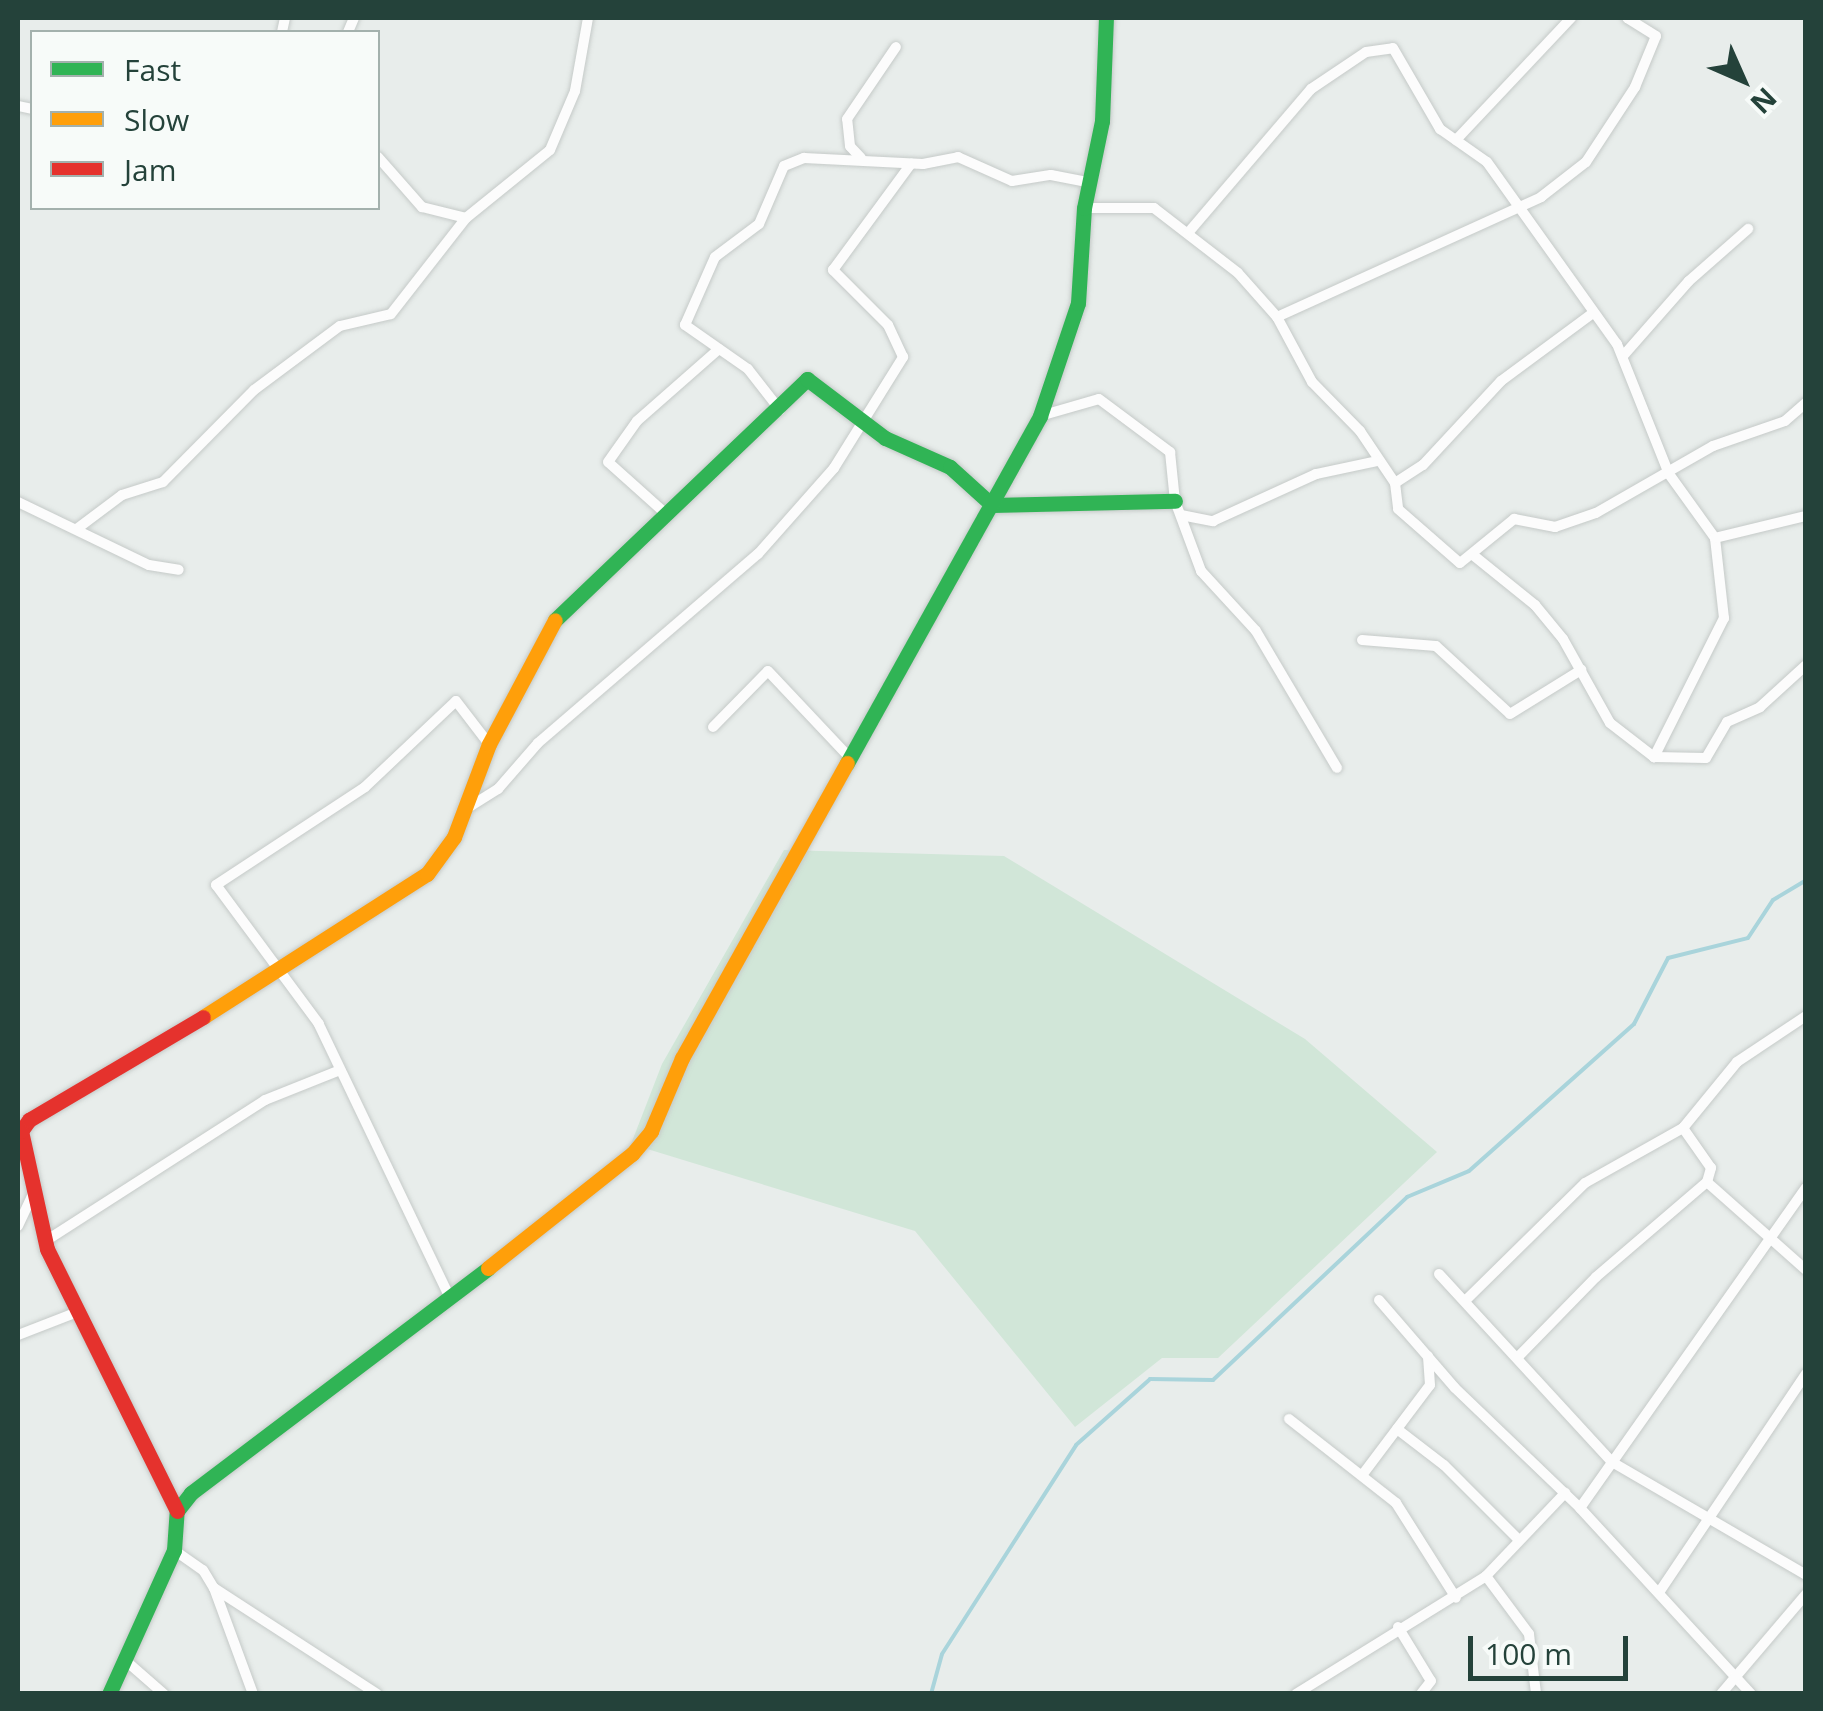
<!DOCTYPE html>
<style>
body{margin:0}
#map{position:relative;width:1823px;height:1711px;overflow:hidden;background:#e8edeb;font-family:"Open Sans",sans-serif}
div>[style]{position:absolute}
.green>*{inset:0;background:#d1e6d8}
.stream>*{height:4px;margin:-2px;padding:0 2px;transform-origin:2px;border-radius:2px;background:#a9d4db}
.roads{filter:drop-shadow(0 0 2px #c5cac8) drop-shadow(0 0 2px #c5cac8)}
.street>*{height:10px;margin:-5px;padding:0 5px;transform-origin:5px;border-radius:5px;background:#fcfcfc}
.fast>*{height:15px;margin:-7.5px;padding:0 7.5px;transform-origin:7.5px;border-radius:7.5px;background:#30b455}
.slow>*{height:15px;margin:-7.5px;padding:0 7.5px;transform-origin:7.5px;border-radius:7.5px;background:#ff9f0a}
.jam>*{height:15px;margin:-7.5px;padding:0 7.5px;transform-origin:7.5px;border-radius:7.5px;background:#e5322d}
span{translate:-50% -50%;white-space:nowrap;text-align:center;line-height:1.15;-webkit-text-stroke:8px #f7fbf9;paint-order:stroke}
.frame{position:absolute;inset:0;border:20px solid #24423a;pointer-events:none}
.legend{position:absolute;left:30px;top:30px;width:350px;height:180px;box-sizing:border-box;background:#f7fbf9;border:2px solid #a3b1ad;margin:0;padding:12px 18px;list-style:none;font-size:30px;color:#24423a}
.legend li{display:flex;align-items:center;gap:20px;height:50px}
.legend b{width:50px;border:2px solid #a3b1ad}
.north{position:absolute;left:1693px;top:30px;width:100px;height:100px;-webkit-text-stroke:8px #f7fbf9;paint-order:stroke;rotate:135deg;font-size:28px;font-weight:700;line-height:40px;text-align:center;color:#24423a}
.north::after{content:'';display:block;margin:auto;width:35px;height:45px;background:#24423a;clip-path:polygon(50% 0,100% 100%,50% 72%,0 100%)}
.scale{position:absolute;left:1468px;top:1636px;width:160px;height:45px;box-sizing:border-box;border:5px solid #24423a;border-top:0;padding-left:12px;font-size:30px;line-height:35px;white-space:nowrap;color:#24423a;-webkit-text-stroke:8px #f7fbf9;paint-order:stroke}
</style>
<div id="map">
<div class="green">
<i style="clip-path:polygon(784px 850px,1004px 856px,1305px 1039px,1437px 1152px,1218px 1358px,1162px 1358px,1075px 1427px,915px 1231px,631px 1144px,662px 1064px)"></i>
</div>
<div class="stream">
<i style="left:931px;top:1694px;width:41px;rotate:-74.6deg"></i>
<i style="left:942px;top:1654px;width:248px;rotate:-57.3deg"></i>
<i style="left:1076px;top:1445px;width:99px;rotate:-41.7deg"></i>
<i style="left:1150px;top:1379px;width:63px;rotate:0.9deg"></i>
<i style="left:1213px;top:1380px;width:267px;rotate:-43.3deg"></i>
<i style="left:1407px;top:1197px;width:67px;rotate:-22.8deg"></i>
<i style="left:1469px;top:1171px;width:221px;rotate:-41.7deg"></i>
<i style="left:1634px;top:1024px;width:74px;rotate:-62.7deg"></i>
<i style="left:1668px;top:958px;width:82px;rotate:-14deg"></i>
<i style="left:1748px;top:938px;width:45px;rotate:-56.7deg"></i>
<i style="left:1773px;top:900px;width:39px;rotate:-31deg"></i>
</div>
<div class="roads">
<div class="street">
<i style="left:282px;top:32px;width:14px;rotate:-78deg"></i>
<i style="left:348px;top:32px;width:15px;rotate:-67deg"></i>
<i style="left:18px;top:106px;width:14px;rotate:12deg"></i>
<i style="left:1456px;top:140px;width:168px;rotate:-46.7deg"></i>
<i style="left:378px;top:157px;width:67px;rotate:48.7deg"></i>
<i style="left:422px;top:207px;width:45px;rotate:14deg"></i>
<i style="left:861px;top:158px;width:16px;rotate:-133deg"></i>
<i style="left:850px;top:146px;width:27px;rotate:-96deg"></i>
<i style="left:847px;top:119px;width:87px;rotate:-55.8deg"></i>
<i style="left:1084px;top:208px;width:70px"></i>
<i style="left:1154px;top:208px;width:106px;rotate:37.7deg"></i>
<i style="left:1238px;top:273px;width:59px;rotate:48.4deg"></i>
<i style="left:1277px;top:317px;width:74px;rotate:61.7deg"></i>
<i style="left:1312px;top:382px;width:69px;rotate:45.6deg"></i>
<i style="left:1360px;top:431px;width:63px;rotate:56.1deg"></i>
<i style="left:1395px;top:483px;width:26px;rotate:83deg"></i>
<i style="left:1398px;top:509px;width:82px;rotate:41.1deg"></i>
<i style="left:1460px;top:563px;width:70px;rotate:-39.2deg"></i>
<i style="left:1514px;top:519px;width:42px;rotate:11deg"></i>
<i style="left:1555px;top:527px;width:43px;rotate:-18.9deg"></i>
<i style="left:1596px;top:513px;width:135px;rotate:-29.8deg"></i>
<i style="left:1713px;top:446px;width:76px;rotate:-19.1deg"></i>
<i style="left:1785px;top:421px;width:28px;rotate:-41deg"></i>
<i style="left:1188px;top:233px;width:189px;rotate:-49.5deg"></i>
<i style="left:1311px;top:89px;width:66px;rotate:-33.9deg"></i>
<i style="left:1366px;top:52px;width:27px;rotate:-8deg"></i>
<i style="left:1393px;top:48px;width:94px;rotate:59.9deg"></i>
<i style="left:1440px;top:129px;width:57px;rotate:35.1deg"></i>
<i style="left:1487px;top:162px;width:224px;rotate:54.5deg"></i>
<i style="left:1617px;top:344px;width:140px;rotate:68.2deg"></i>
<i style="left:1669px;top:474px;width:79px;rotate:54.3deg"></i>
<i style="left:1715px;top:538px;width:81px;rotate:83.6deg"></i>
<i style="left:1724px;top:618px;width:156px;rotate:116.7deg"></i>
<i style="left:1277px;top:317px;width:290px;rotate:-24.4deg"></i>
<i style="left:1541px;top:197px;width:57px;rotate:-37.9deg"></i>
<i style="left:1586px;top:162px;width:90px;rotate:-56.8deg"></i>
<i style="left:1635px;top:87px;width:55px;rotate:-67.6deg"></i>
<i style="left:1656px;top:36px;width:34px;rotate:-148deg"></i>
<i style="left:1623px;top:356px;width:100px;rotate:-48.7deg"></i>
<i style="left:1689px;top:281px;width:79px;rotate:-41.4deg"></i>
<i style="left:780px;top:410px;width:52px;rotate:-128deg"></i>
<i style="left:748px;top:369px;width:77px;rotate:-145.1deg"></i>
<i style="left:685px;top:325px;width:74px;rotate:-66.2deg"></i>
<i style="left:715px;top:257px;width:55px;rotate:-36.9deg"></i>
<i style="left:759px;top:224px;width:63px;rotate:-66.7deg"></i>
<i style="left:784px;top:166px;width:22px;rotate:-22deg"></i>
<i style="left:804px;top:158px;width:119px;rotate:2.9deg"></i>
<i style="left:923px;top:164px;width:36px;rotate:-11deg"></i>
<i style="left:958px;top:157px;width:59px;rotate:24deg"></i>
<i style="left:1012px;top:181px;width:39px;rotate:-9deg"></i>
<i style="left:1051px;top:175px;width:38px;rotate:11deg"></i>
<i style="left:1040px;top:416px;width:61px;rotate:-16.1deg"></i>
<i style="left:1099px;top:399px;width:89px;rotate:36.7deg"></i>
<i style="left:1170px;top:452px;width:49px;rotate:84.2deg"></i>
<i style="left:1175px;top:501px;width:75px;rotate:69.6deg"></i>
<i style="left:1201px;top:571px;width:81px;rotate:47.5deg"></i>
<i style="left:1256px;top:631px;width:159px;rotate:59.4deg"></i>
<i style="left:1395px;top:483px;width:33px;rotate:-33deg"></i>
<i style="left:1423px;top:465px;width:115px;rotate:-47.1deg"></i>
<i style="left:1501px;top:381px;width:114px;rotate:-36.5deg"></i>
<i style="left:18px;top:502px;width:145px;rotate:25.7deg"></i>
<i style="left:149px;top:565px;width:30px;rotate:9deg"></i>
<i style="left:665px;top:513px;width:76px;rotate:-138.2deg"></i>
<i style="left:608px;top:462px;width:50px;rotate:-54.7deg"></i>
<i style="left:637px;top:421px;width:109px;rotate:-41.3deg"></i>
<i style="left:1181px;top:515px;width:33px;rotate:11deg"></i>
<i style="left:1213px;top:521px;width:113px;rotate:-24.5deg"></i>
<i style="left:1316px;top:474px;width:62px;rotate:-12deg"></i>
<i style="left:78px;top:528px;width:55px;rotate:-36.9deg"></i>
<i style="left:122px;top:495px;width:43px;rotate:-17.6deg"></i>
<i style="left:163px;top:482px;width:129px;rotate:-45.3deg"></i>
<i style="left:254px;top:390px;width:107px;rotate:-36.7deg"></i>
<i style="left:340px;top:326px;width:52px;rotate:-13.2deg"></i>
<i style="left:391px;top:314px;width:122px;rotate:-52deg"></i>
<i style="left:466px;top:218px;width:108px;rotate:-39deg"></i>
<i style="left:550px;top:150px;width:64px;rotate:-67deg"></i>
<i style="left:575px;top:91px;width:74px;rotate:-79.9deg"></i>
<i style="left:1715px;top:538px;width:94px;rotate:-13.6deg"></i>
<i style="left:1473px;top:555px;width:80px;rotate:38.9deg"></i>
<i style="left:1535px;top:605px;width:44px;rotate:50.5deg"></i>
<i style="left:1563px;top:639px;width:96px;rotate:60.8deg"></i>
<i style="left:1610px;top:723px;width:56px;rotate:37.7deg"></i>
<i style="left:1654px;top:757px;width:52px;rotate:1.1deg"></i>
<i style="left:1706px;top:758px;width:42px;rotate:-59.7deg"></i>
<i style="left:1727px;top:722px;width:36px;rotate:-24deg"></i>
<i style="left:1760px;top:707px;width:62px;rotate:-42.4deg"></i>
<i style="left:1362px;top:640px;width:74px;rotate:4.6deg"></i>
<i style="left:1436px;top:646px;width:100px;rotate:42.6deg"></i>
<i style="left:1510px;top:714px;width:84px;rotate:-31.8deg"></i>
<i style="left:713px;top:727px;width:78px;rotate:-45.5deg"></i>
<i style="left:768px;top:671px;width:117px;rotate:46.7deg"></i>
<i style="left:466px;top:809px;width:38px;rotate:-32deg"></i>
<i style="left:498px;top:789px;width:61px;rotate:-49deg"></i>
<i style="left:538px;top:743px;width:290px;rotate:-40.7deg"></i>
<i style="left:758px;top:554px;width:115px;rotate:-48.5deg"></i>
<i style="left:834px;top:468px;width:131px;rotate:-58.1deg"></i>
<i style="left:903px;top:357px;width:35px;rotate:-115deg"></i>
<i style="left:888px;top:325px;width:78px;rotate:-135deg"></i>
<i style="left:833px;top:270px;width:132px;rotate:-53.7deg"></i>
<i style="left:1707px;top:1182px;width:132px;rotate:41.6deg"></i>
<i style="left:18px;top:1226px;width:38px;rotate:-65deg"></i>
<i style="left:44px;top:1242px;width:263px;rotate:-32.7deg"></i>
<i style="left:265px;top:1100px;width:79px;rotate:-21.7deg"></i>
<i style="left:1439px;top:1274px;width:255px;rotate:47.4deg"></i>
<i style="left:1612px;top:1462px;width:225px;rotate:30.2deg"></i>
<i style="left:450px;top:1298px;width:304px;rotate:-115.6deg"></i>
<i style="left:319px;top:1024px;width:173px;rotate:-126.5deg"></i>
<i style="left:216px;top:885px;width:178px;rotate:-33.3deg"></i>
<i style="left:365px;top:787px;width:125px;rotate:-43.4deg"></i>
<i style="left:456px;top:701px;width:54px;rotate:52.5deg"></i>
<i style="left:1468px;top:1298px;width:164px;rotate:-44.5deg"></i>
<i style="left:1585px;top:1183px;width:112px;rotate:-29.3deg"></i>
<i style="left:1683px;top:1128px;width:85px;rotate:-50.7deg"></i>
<i style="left:1737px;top:1062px;width:83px;rotate:-33.7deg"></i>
<i style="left:1379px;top:1300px;width:116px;rotate:49.2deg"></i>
<i style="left:1455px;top:1388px;width:173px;rotate:43.8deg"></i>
<i style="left:1580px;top:1508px;width:253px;rotate:47.4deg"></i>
<i style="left:18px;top:1335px;width:66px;rotate:-21.2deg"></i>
<i style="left:1517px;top:1358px;width:113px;rotate:-45.7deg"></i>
<i style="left:1596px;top:1277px;width:146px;rotate:-40.6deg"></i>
<i style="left:1707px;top:1182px;width:15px;rotate:-74deg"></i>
<i style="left:1711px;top:1168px;width:49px;rotate:-125deg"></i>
<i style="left:1289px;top:1419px;width:136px;rotate:38.1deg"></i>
<i style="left:1396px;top:1503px;width:112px;rotate:57.7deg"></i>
<i style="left:1397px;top:1429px;width:59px;rotate:37.5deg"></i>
<i style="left:1444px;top:1465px;width:105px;rotate:45deg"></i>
<i style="left:1363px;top:1474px;width:111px;rotate:-53deg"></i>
<i style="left:1430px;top:1385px;width:29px;rotate:-94deg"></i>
<i style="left:1580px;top:1508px;width:392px;rotate:-54.8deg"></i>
<i style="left:174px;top:1550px;width:35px;rotate:35deg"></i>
<i style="left:203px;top:1570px;width:21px;rotate:59deg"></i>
<i style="left:214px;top:1588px;width:113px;rotate:69.8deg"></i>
<i style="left:1486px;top:1576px;width:72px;rotate:53.4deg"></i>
<i style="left:1529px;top:1634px;width:60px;rotate:83.3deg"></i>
<i style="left:214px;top:1588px;width:194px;rotate:33deg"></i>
<i style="left:1660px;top:1591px;width:262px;rotate:-56.1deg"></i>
<i style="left:1398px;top:1627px;width:63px;rotate:58.6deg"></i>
<i style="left:1431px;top:1681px;width:16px;rotate:128deg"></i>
<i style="left:125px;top:1660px;width:52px;rotate:41.1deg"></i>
<i style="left:1296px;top:1694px;width:224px;rotate:-31.8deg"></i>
<i style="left:1486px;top:1576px;width:115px;rotate:-46.4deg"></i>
<i style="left:1721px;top:1694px;width:131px;rotate:-49.6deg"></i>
</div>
<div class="fast">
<i style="left:555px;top:620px;width:349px;rotate:-43.7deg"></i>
<i style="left:807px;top:379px;width:98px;rotate:37.1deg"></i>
<i style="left:885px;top:438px;width:71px;rotate:24deg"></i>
<i style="left:950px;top:467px;width:57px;rotate:42.1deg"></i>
<i style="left:992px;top:505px;width:183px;rotate:-1.3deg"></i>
<i style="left:847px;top:763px;width:397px;rotate:-60.9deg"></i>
<i style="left:1040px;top:416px;width:119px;rotate:-71.4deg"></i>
<i style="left:1078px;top:303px;width:95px;rotate:-86.4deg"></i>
<i style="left:1084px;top:208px;width:89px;rotate:-78.3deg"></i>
<i style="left:1102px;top:121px;width:103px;rotate:-87.8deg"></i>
<i style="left:109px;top:1694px;width:158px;rotate:-65.7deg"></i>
<i style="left:174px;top:1550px;width:39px;rotate:-86deg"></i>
<i style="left:177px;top:1511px;width:23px;rotate:-52deg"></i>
<i style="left:191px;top:1493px;width:373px;rotate:-37.1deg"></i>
</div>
<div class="slow">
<i style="left:203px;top:1017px;width:266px;rotate:-32.6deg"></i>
<i style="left:427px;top:874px;width:46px;rotate:-53.9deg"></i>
<i style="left:454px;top:837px;width:99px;rotate:-69.4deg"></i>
<i style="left:489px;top:744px;width:140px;rotate:-62deg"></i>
<i style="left:488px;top:1268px;width:184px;rotate:-38.4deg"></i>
<i style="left:632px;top:1154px;width:30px;rotate:-50deg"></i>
<i style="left:651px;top:1131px;width:79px;rotate:-67deg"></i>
<i style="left:682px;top:1058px;width:338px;rotate:-60.8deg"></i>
</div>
<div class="jam">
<i style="left:177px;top:1511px;width:292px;rotate:-116.4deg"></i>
<i style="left:47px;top:1249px;width:121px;rotate:-102.4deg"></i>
<i style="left:21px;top:1131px;width:14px;rotate:-54deg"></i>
<i style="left:29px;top:1120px;width:202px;rotate:-30.6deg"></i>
</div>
</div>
<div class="frame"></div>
<ul class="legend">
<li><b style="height:12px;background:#30b455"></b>Fast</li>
<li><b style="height:12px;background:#ff9f0a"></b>Slow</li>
<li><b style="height:12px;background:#e5322d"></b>Jam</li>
</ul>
<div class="north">N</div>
<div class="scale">100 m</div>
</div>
